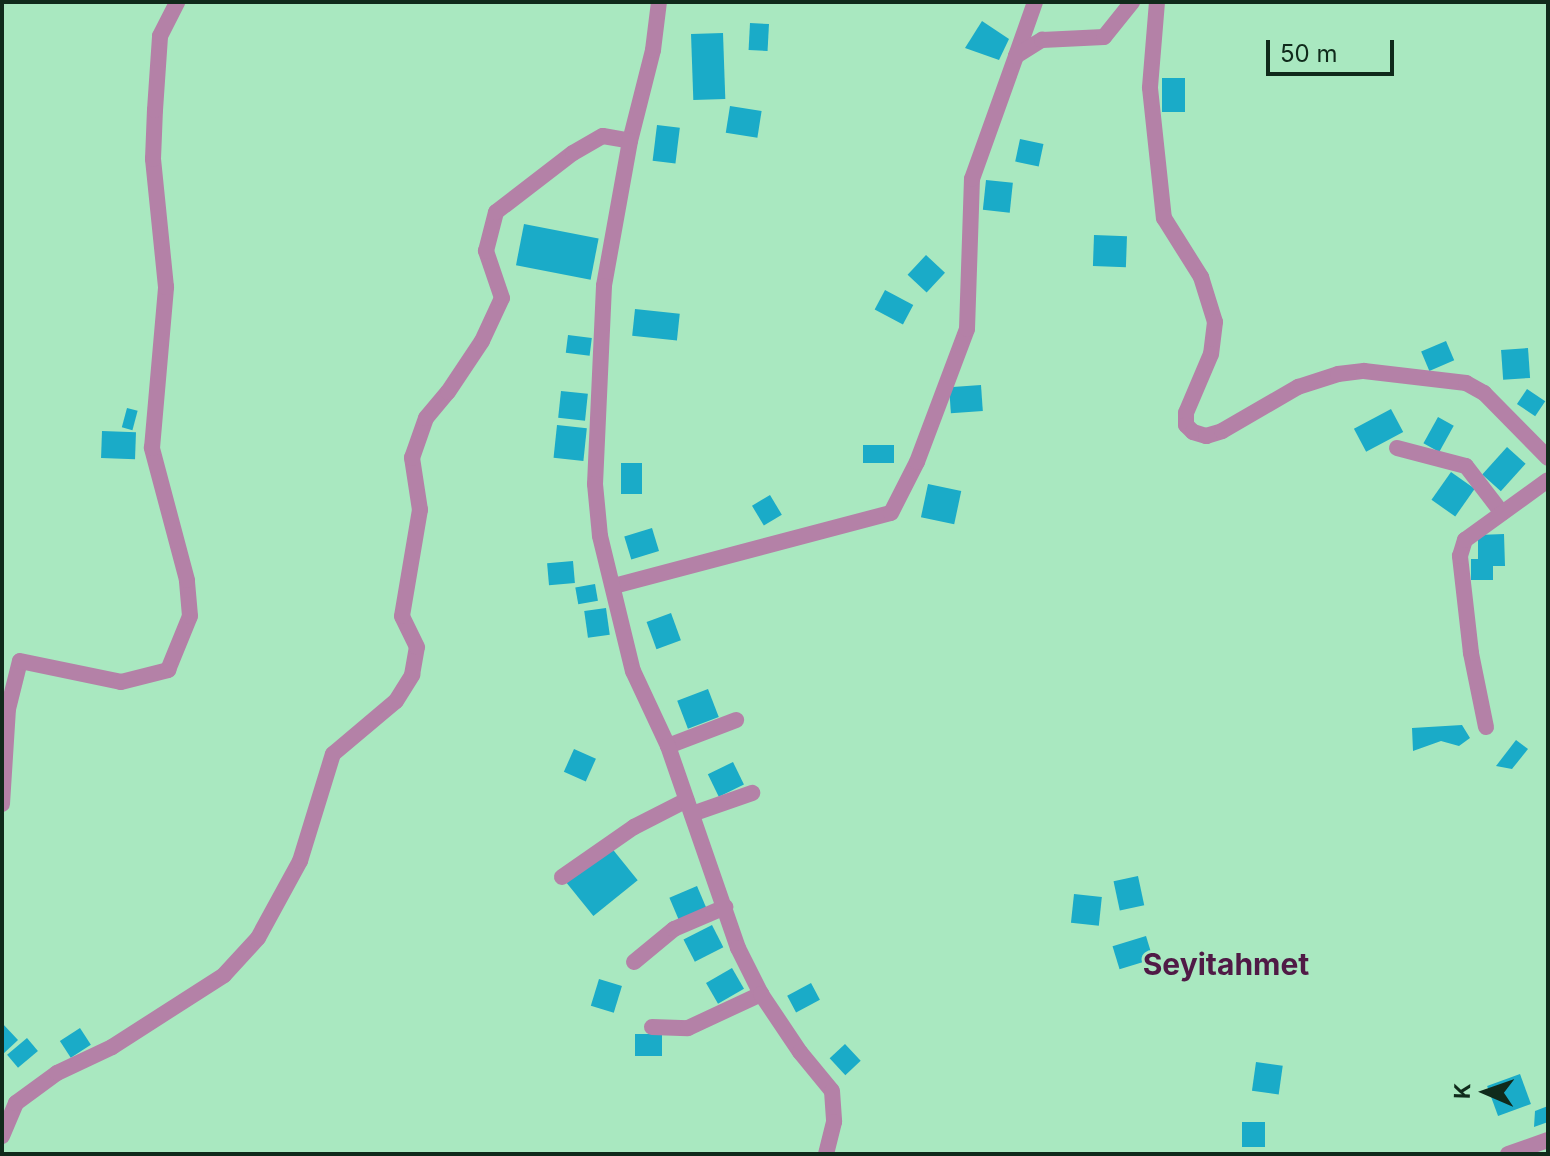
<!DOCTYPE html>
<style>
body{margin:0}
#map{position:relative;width:1550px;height:1156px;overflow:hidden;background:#a9e8c0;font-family:Inter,sans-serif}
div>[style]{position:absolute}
.building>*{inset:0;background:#1aabc8;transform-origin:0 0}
.minor>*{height:16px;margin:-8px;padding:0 8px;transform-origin:8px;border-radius:8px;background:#b481a7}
span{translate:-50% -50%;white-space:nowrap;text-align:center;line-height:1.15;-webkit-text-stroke:6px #a9e8c0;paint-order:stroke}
.quarter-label{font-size:30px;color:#501a46;font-weight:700}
.frame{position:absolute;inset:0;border:4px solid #102a1b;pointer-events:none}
.north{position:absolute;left:1446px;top:1052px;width:80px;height:80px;-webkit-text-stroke:6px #a9e8c0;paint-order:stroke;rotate:272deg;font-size:22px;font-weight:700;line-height:32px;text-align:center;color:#102a1b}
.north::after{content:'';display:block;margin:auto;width:28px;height:36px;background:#102a1b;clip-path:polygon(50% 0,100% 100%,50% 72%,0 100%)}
.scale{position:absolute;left:1266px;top:40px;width:128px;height:36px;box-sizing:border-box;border:4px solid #102a1b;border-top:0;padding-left:10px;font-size:24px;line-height:28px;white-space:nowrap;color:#102a1b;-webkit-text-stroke:6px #a9e8c0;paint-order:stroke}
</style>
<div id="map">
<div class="building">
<i style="clip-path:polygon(982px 21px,1009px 39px,999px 60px,965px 48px)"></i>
<i style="left:750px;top:23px;width:19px;height:27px;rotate:3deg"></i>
<i style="left:723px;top:33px;width:66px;height:32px;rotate:88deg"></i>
<i style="left:1162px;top:78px;width:23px;height:34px"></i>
<i style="left:730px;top:106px;width:32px;height:27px;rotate:9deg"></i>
<i style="left:657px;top:125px;width:23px;height:36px;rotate:7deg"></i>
<i style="left:1020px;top:139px;width:24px;height:23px;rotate:12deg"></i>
<i style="left:986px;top:180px;width:27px;height:30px;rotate:6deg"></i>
<i style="left:524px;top:224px;width:76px;height:42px;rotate:11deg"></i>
<i style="left:1094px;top:235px;width:33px;height:31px;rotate:2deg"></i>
<i style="left:926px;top:255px;width:26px;height:27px;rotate:43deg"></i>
<i style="left:885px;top:290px;width:32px;height:22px;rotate:28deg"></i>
<i style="left:635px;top:309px;width:45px;height:27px;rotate:6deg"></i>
<i style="left:568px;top:335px;width:24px;height:18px;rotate:7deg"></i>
<i style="left:1446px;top:341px;width:21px;height:27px;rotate:67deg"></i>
<i style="left:1528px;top:348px;width:30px;height:27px;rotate:86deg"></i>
<i style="left:981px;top:385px;width:26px;height:32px;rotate:86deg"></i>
<i style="left:1527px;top:389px;width:22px;height:18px;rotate:34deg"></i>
<i style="left:561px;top:391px;width:27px;height:27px;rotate:6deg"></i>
<i style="left:127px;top:408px;width:11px;height:20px;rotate:15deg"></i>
<i style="left:1391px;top:409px;width:26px;height:42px;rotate:62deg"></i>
<i style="left:1438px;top:417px;width:18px;height:30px;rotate:29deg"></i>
<i style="left:557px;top:425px;width:30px;height:33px;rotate:6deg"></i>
<i style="left:102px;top:431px;width:34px;height:27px;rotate:2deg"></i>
<i style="left:863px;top:445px;width:31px;height:18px"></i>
<i style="left:1507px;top:447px;width:25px;height:37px;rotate:42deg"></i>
<i style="left:621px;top:463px;width:21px;height:31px"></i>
<i style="left:1451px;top:472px;width:29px;height:34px;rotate:35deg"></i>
<i style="left:928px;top:484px;width:34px;height:34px;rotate:12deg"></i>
<i style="left:770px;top:495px;width:23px;height:21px;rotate:59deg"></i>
<i style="left:652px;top:528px;width:24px;height:29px;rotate:73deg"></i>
<i style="clip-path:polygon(1504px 534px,1505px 566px,1493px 566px,1493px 580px,1471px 580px,1471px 559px,1478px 559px,1478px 535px)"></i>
<i style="left:573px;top:561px;width:22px;height:26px;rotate:85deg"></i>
<i style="left:595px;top:584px;width:17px;height:20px;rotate:80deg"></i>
<i style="left:606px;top:608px;width:27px;height:22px;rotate:82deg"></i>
<i style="left:671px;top:613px;width:29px;height:26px;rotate:70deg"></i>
<i style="left:708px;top:689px;width:30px;height:33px;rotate:69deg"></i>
<i style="clip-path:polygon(1462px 725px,1470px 738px,1459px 746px,1441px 741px,1413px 751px,1412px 728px)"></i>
<i style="clip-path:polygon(1516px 740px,1528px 749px,1512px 769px,1496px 766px)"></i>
<i style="left:574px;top:749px;width:24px;height:25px;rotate:24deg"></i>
<i style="left:733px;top:762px;width:25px;height:28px;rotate:64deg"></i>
<i style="left:610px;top:846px;width:44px;height:57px;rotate:51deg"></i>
<i style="left:1138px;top:876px;width:30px;height:25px;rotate:78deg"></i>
<i style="left:697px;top:886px;width:25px;height:30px;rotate:67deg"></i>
<i style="left:1074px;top:894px;width:28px;height:29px;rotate:6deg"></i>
<i style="left:712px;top:925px;width:25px;height:32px;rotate:63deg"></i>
<i style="left:1146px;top:936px;width:24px;height:35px;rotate:73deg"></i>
<i style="left:732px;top:968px;width:24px;height:30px;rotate:60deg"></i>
<i style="left:599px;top:979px;width:24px;height:28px;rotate:17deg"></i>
<i style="left:811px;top:983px;width:19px;height:27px;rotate:62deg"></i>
<i style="clip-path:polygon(2px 1023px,18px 1040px,2px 1055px)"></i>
<i style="left:80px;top:1028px;width:20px;height:24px;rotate:57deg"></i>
<i style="left:635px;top:1034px;width:27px;height:22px"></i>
<i style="left:27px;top:1038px;width:17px;height:26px;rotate:50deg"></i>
<i style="left:845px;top:1044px;width:23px;height:21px;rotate:47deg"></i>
<i style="left:1256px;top:1062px;width:27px;height:29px;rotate:8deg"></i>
<i style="left:1520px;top:1074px;width:32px;height:35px;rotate:70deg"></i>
<i style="clip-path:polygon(1548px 1106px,1548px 1122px,1534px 1127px,1535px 1111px)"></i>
<i style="left:1242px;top:1122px;width:23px;height:25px"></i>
</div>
<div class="minor">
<i style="left:1157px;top:2px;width:86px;rotate:94.7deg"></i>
<i style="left:1150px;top:88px;width:131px;rotate:83.9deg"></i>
<i style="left:1164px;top:218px;width:70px;rotate:57.9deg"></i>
<i style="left:1201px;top:277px;width:47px;rotate:72.7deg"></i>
<i style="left:1215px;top:322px;width:32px;rotate:97deg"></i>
<i style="left:1211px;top:354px;width:64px;rotate:113deg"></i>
<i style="left:1186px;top:413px;width:12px;rotate:90deg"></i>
<i style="left:1186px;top:425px;width:10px;rotate:45deg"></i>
<i style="left:1193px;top:432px;width:14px;rotate:17deg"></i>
<i style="left:1206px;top:436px;width:17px;rotate:-17deg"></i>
<i style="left:1222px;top:431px;width:88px;rotate:-30.1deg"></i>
<i style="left:1298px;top:387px;width:42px;rotate:-18deg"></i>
<i style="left:1338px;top:374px;width:26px;rotate:-7deg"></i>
<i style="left:1364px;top:371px;width:103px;rotate:6.7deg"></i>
<i style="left:1466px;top:383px;width:21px;rotate:29deg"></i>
<i style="left:1484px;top:393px;width:91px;rotate:45.4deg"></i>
<i style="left:1016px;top:56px;width:57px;rotate:-70.6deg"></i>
<i style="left:630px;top:141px;width:94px;rotate:-75.8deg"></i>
<i style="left:653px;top:50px;width:48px;rotate:-82.9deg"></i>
<i style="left:1397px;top:448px;width:71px;rotate:14.6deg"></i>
<i style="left:1466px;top:466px;width:59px;rotate:52.5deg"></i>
<i style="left:614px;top:586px;width:286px;rotate:-14.8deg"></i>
<i style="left:891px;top:513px;width:57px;rotate:-63deg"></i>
<i style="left:917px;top:462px;width:142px;rotate:-69.4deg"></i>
<i style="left:967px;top:329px;width:150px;rotate:-88.1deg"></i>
<i style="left:972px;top:179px;width:131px;rotate:-70.3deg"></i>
<i style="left:1016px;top:56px;width:31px;rotate:-32deg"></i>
<i style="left:1042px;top:40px;width:62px;rotate:-2.8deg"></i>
<i style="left:1104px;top:37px;width:45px;rotate:-51.3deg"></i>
<i style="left:1486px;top:727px;width:76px;rotate:-101.5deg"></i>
<i style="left:1471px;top:653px;width:98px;rotate:-96.5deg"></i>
<i style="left:1460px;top:556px;width:17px;rotate:-73deg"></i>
<i style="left:1465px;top:540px;width:102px;rotate:-35.9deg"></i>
<i style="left:668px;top:746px;width:73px;rotate:-20.9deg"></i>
<i style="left:2px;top:804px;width:95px;rotate:-86.4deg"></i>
<i style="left:8px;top:709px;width:49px;rotate:-76deg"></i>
<i style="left:20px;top:661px;width:103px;rotate:11.7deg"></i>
<i style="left:121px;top:682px;width:49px;rotate:-14.3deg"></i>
<i style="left:168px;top:670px;width:58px;rotate:-67.8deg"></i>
<i style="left:190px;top:616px;width:36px;rotate:-95deg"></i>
<i style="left:187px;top:580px;width:137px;rotate:-104.9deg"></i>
<i style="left:152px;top:448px;width:162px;rotate:-85deg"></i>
<i style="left:166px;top:287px;width:129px;rotate:-95.8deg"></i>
<i style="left:153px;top:159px;width:49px;rotate:-87.7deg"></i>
<i style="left:155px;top:110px;width:74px;rotate:-86.1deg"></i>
<i style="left:160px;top:36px;width:38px;rotate:-63deg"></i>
<i style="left:692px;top:814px;width:64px;rotate:-19.3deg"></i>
<i style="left:562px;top:877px;width:88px;rotate:-34.8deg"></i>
<i style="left:634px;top:827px;width:59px;rotate:-27deg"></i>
<i style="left:634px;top:962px;width:52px;rotate:-39.5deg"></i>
<i style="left:674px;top:929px;width:56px;rotate:-23.3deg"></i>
<i style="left:652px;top:1027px;width:36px;rotate:2deg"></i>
<i style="left:688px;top:1028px;width:81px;rotate:-25deg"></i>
<i style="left:2px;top:1136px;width:36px;rotate:-67deg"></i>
<i style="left:16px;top:1103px;width:51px;rotate:-36.2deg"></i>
<i style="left:57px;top:1073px;width:61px;rotate:-25.3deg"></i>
<i style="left:112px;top:1047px;width:133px;rotate:-32.7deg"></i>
<i style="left:224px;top:975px;width:50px;rotate:-47.4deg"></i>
<i style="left:258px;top:938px;width:88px;rotate:-61.4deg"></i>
<i style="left:300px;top:861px;width:112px;rotate:-72.9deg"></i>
<i style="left:333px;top:754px;width:82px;rotate:-40.1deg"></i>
<i style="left:396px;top:701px;width:31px;rotate:-58deg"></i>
<i style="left:412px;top:675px;width:28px;rotate:-80deg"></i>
<i style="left:417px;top:647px;width:34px;rotate:-116deg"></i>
<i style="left:402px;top:616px;width:108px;rotate:-80.4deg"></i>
<i style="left:420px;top:510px;width:53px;rotate:-98.7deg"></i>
<i style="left:412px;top:458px;width:42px;rotate:-70.7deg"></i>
<i style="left:426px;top:418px;width:34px;rotate:-50deg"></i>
<i style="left:448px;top:392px;width:61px;rotate:-56.3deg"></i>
<i style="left:482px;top:341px;width:47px;rotate:-65.1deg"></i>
<i style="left:502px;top:298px;width:50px;rotate:-108.8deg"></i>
<i style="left:486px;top:251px;width:40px;rotate:-75.6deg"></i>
<i style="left:496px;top:212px;width:97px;rotate:-37.5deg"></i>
<i style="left:573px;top:153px;width:34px;rotate:-30deg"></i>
<i style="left:603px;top:136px;width:27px;rotate:10deg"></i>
<i style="left:630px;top:141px;width:147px;rotate:100.2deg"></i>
<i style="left:604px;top:286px;width:198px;rotate:92.6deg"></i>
<i style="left:595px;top:484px;width:52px;rotate:84.5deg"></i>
<i style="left:600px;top:536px;width:139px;rotate:76.3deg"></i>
<i style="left:633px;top:671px;width:83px;rotate:65deg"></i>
<i style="left:668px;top:746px;width:214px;rotate:70.9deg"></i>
<i style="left:738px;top:948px;width:51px;rotate:63.4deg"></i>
<i style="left:761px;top:994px;width:70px;rotate:56.1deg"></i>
<i style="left:800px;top:1052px;width:50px;rotate:50.6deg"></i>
<i style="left:832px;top:1091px;width:31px;rotate:86deg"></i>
<i style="left:834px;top:1122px;width:33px;rotate:104deg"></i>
<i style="left:1508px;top:1154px;width:42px;rotate:-19.3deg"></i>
</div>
<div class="quarter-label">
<span style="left:1226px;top:964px">Seyitahmet</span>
</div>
<div class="frame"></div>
<div class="north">K</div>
<div class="scale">50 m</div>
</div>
